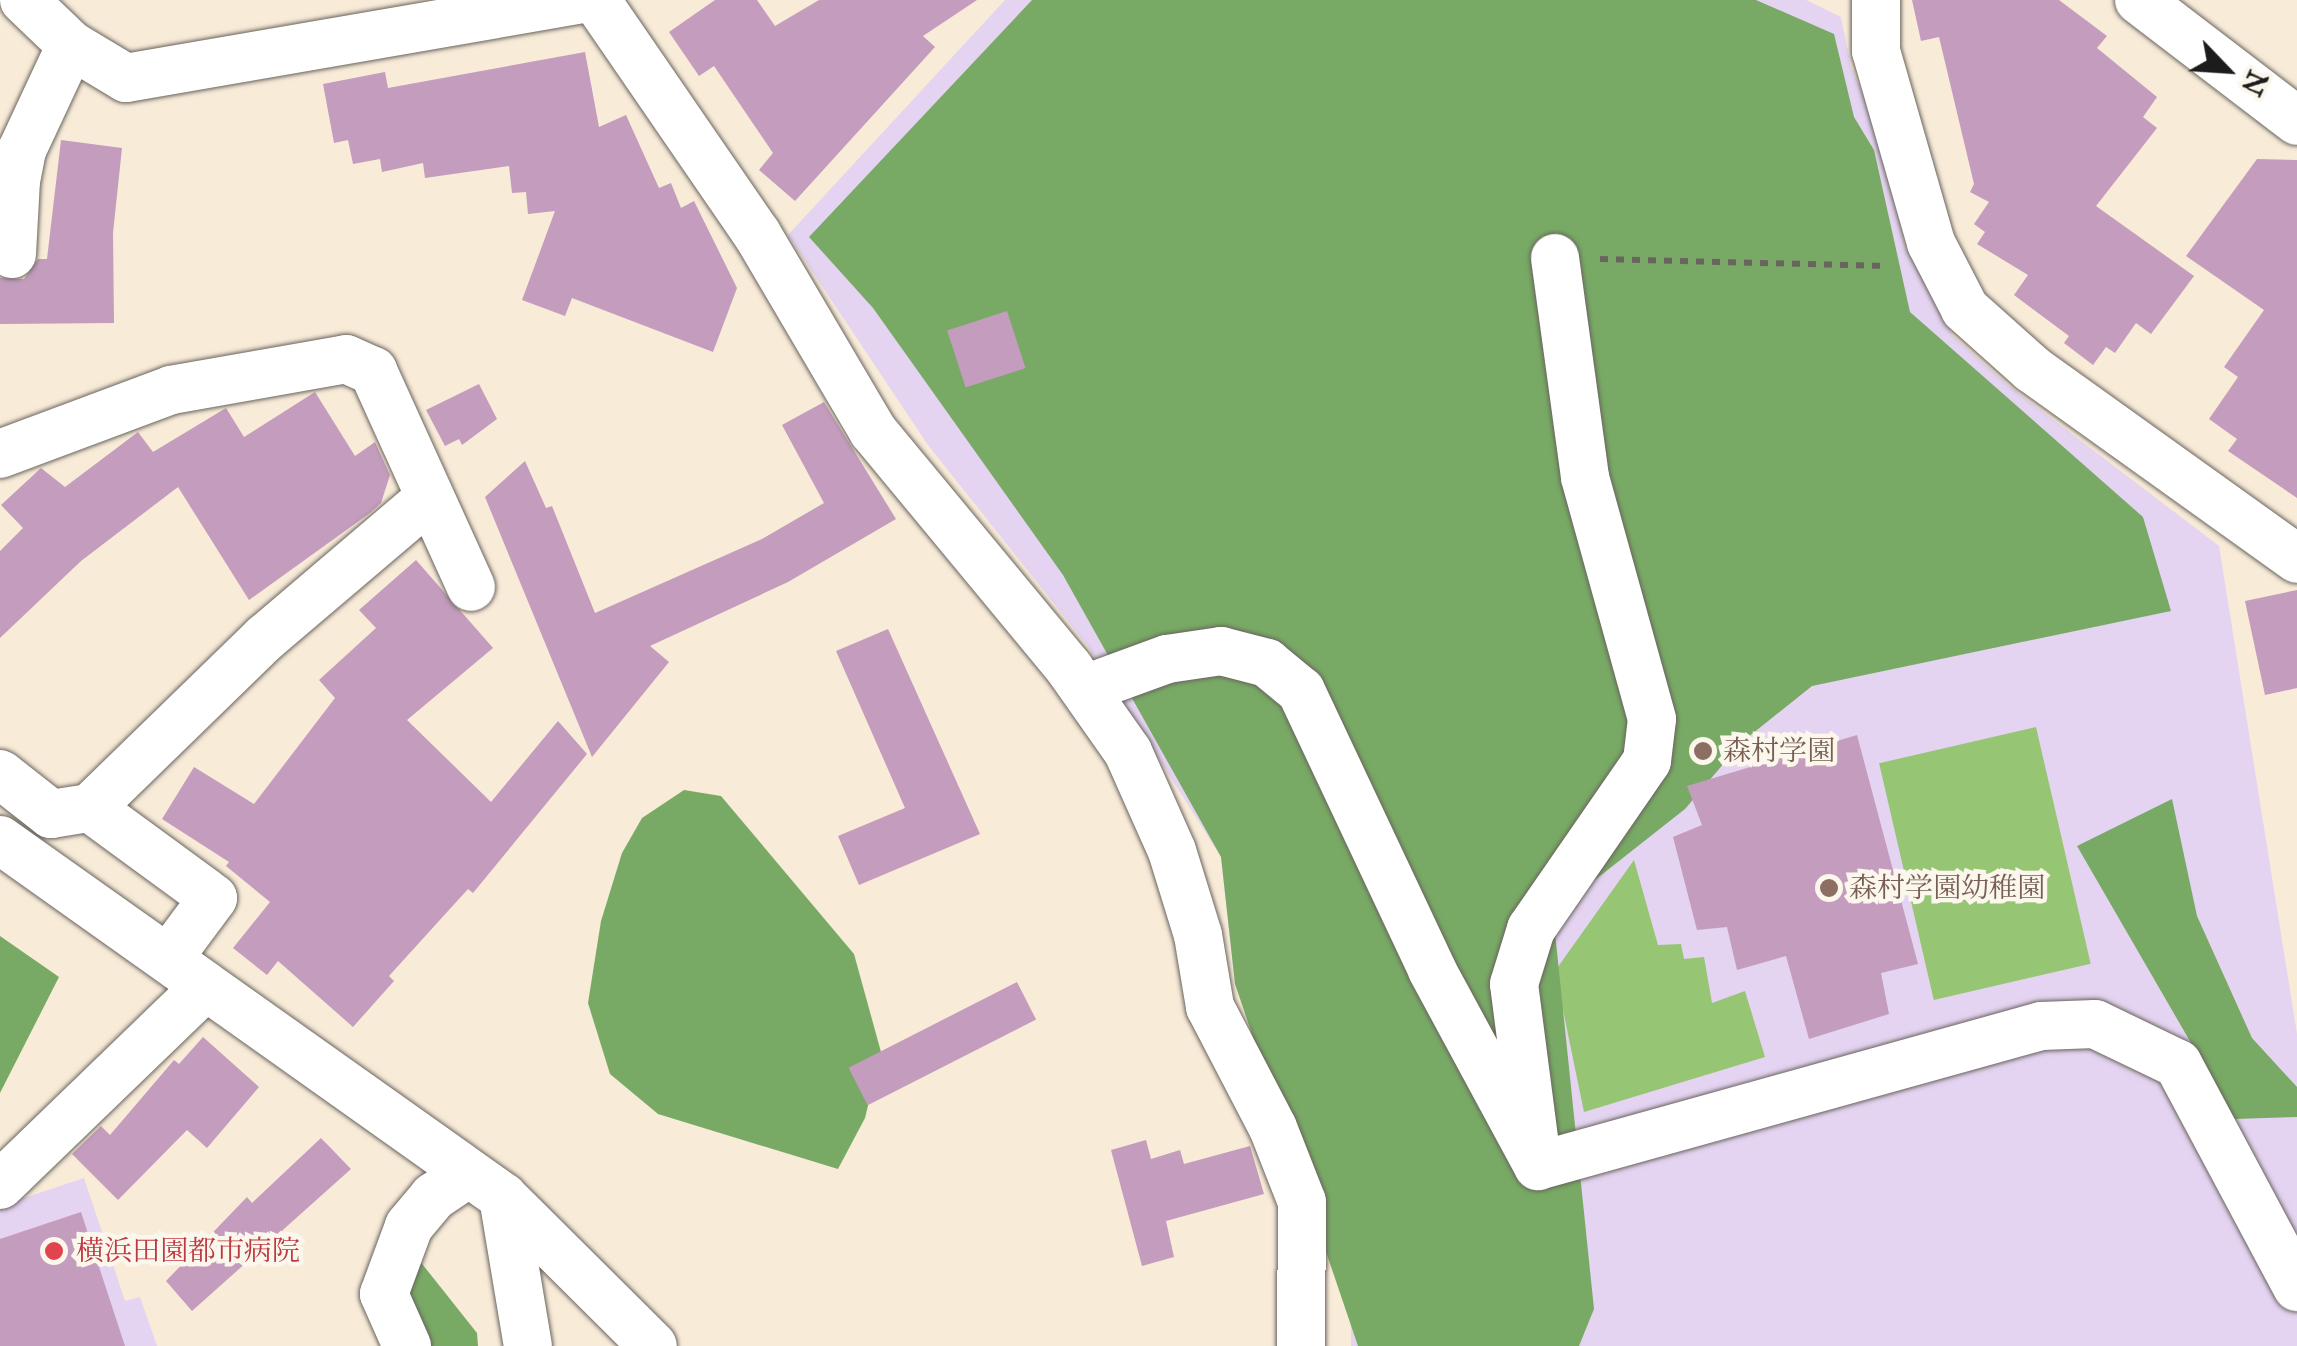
<!DOCTYPE html>
<meta charset="utf-8">
<style>
body{margin:0}
#map{position:relative;width:2297px;height:1346px;overflow:hidden;background:#f8ebd8;font-family:"IM FELL Great Primer","Noto Serif JP",serif}
div>[style]{position:absolute}
.built>*{inset:0;background:#e4d3f1}
.green>*{inset:0;background:#96c573;transform-origin:0 0}
.forest>*{inset:0;background:#78aa65}
.building>*{inset:0;background:#c49cbd;transform-origin:0 0}
.path>*{height:6px;margin-top:-3px;transform-origin:0;background:repeating-linear-gradient(90deg,#69645e 0 8px,transparent 0 16px)}
.roads{filter:drop-shadow(0 0 2px #69645e) drop-shadow(0 0 2px #69645e)}
.minor>*{height:48px;margin:-24px;padding:0 24px;transform-origin:24px;border-radius:24px;background:#fff}
.dots>*{width:28px;height:28px;translate:-50% -50%;box-sizing:border-box;border:5px solid #fbf7ec;border-radius:50%}
span{translate:-50% -50%;white-space:nowrap;text-align:center;line-height:1.15;-webkit-text-stroke:9px #fbf7ec;paint-order:stroke}
.education-label{font-size:28px;color:#785e54}
.left{translate:0 -50%;text-align:left}
.health-label{font-size:28px;color:#be3a42}
.north{position:absolute;left:2177px;top:20px;width:100px;height:100px;-webkit-text-stroke:8px #fbf7ec;paint-order:stroke;rotate:115deg;font-size:28px;font-weight:700;line-height:40px;text-align:center;color:#1c1c1c}
.north::after{content:'';display:block;margin:auto;width:35px;height:45px;background:#1c1c1c;clip-path:polygon(50% 0,100% 100%,50% 72%,0 100%)}
</style>
<div id="map">
<div class="built">
<i style="clip-path:polygon(1005px 0,1806px 0,1841px 17px,1851px 67px,1883px 140px,1905px 246px,1953px 336px,2009px 386px,2219px 546px,2297px 1034px,2297px 1346px,1351px 1346px,1350px 1174px,1235px 984px,1221px 857px,1087px 645px,928px 445px,788px 235px)"></i>
<i style="clip-path:polygon(84px 1178px,125px 1301px,140px 1297px,157px 1346px,0 1346px,0 1206px)"></i>
</div>
<div class="green">
<i style="left:2036px;top:727px;width:243px;height:161px;rotate:77deg"></i>
<i style="clip-path:polygon(1634px 860px,1658px 945px,1681px 944px,1684px 959px,1704px 957px,1712px 1003px,1745px 991px,1765px 1057px,1584px 1112px,1555px 971px)"></i>
</div>
<div class="forest">
<i style="clip-path:polygon(1032px 0,1756px 0,1834px 34px,1854px 117px,1874px 150px,1910px 312px,2143px 517px,2171px 611px,1812px 686px,1742px 742px,1685px 809px,1553px 913px,1594px 1309px,1579px 1346px,1358px 1346px,1235px 984px,1221px 857px,1063px 575px,873px 308px,809px 237px)"></i>
<i style="clip-path:polygon(684px 790px,721px 796px,854px 954px,881px 1052px,865px 1118px,838px 1169px,658px 1114px,610px 1074px,588px 1003px,601px 921px,622px 853px,642px 818px)"></i>
<i style="clip-path:polygon(2172px 799px,2197px 916px,2252px 1038px,2297px 1087px,2297px 1117px,2235px 1119px,2077px 846px)"></i>
<i style="clip-path:polygon(0 936px,59px 977px,0 1093px)"></i>
<i style="clip-path:polygon(419px 1260px,477px 1333px,478px 1346px,399px 1346px,378px 1267px)"></i>
</div>
<div class="building">
<i style="clip-path:polygon(715px 0,757px 0,775px 26px,819px 0,977px 0,923px 36px,935px 47px,795px 201px,759px 170px,773px 153px,714px 66px,699px 76px,669px 32px)"></i>
<i style="clip-path:polygon(1912px 0,2059px 0,2107px 36px,2097px 48px,2157px 97px,2143px 117px,2157px 128px,2096px 206px,2194px 276px,2151px 334px,2136px 323px,2115px 353px,2106px 347px,2093px 365px,2064px 343px,2069px 336px,2014px 295px,2028px 275px,1977px 244px,1985px 232px,1974px 224px,1989px 202px,1970px 192px,1974px 184px,1939px 37px,1921px 41px)"></i>
<i style="clip-path:polygon(585px 52px,599px 127px,626px 115px,659px 188px,671px 183px,681px 208px,694px 201px,737px 288px,713px 352px,572px 298px,565px 316px,522px 300px,555px 211px,528px 214px,526px 192px,512px 193px,509px 166px,425px 178px,423px 163px,382px 172px,380px 159px,353px 164px,348px 140px,334px 143px,323px 84px,385px 72px,388px 88px)"></i>
<i style="clip-path:polygon(61px 140px,122px 148px,113px 233px,114px 323px,0 324px,0 278px,24px 279px,38px 259px,47px 259px)"></i>
<i style="clip-path:polygon(2257px 159px,2297px 160px,2297px 498px,2228px 451px,2237px 439px,2209px 419px,2238px 377px,2224px 367px,2264px 310px,2186px 256px)"></i>
<i style="left:1007px;top:311px;width:60px;height:63px;rotate:72deg"></i>
<i style="clip-path:polygon(479px 384px,497px 419px,462px 445px,459px 439px,445px 446px,426px 410px)"></i>
<i style="clip-path:polygon(315px 392px,355px 456px,375px 442px,390px 475px,381px 503px,370px 513px,249px 600px,178px 487px,81px 561px,0 638px,0 551px,23px 528px,1px 505px,41px 468px,65px 487px,138px 432px,153px 452px,226px 408px,244px 437px)"></i>
<i style="clip-path:polygon(824px 402px,896px 519px,788px 582px,650px 646px,669px 662px,592px 757px,485px 497px,525px 461px,546px 508px,552px 506px,595px 613px,762px 539px,824px 503px,782px 425px)"></i>
<i style="clip-path:polygon(416px 560px,493px 648px,407px 720px,491px 802px,558px 721px,587px 754px,473px 893px,468px 889px,389px 976px,394px 981px,353px 1027px,278px 961px,267px 975px,233px 948px,270px 902px,226px 866px,229px 862px,162px 819px,194px 767px,254px 804px,335px 698px,319px 680px,376px 628px,359px 610px)"></i>
<i style="clip-path:polygon(2297px 590px,2297px 688px,2265px 695px,2245px 601px)"></i>
<i style="clip-path:polygon(888px 629px,980px 834px,859px 885px,838px 836px,905px 808px,836px 651px)"></i>
<i style="clip-path:polygon(1857px 735px,1918px 964px,1881px 973px,1889px 1014px,1809px 1039px,1786px 956px,1737px 970px,1727px 927px,1697px 930px,1673px 837px,1702px 825px,1687px 786px)"></i>
<i style="left:1017px;top:982px;width:42px;height:189px;rotate:63deg"></i>
<i style="clip-path:polygon(203px 1037px,259px 1087px,207px 1148px,187px 1130px,118px 1200px,72px 1154px,101px 1126px,110px 1135px,174px 1060px,179px 1064px)"></i>
<i style="clip-path:polygon(321px 1138px,351px 1169px,192px 1311px,166px 1281px,247px 1197px,252px 1203px)"></i>
<i style="clip-path:polygon(1146px 1140px,1151px 1159px,1180px 1150px,1184px 1164px,1250px 1146px,1264px 1194px,1166px 1221px,1174px 1257px,1142px 1266px,1111px 1150px)"></i>
<i style="clip-path:polygon(81px 1212px,125px 1346px,0 1346px,0 1239px)"></i>
</div>
<div class="path">
<i style="left:1600px;top:259px;width:287px;rotate:1.4deg"></i>
</div>
<div class="roads">
<div class="minor">
<i style="left:24px;top:0;width:65px;rotate:43.8deg"></i>
<i style="left:71px;top:45px;width:64px;rotate:31deg"></i>
<i style="left:126px;top:78px;width:460px;rotate:-9.8deg"></i>
<i style="left:596px;top:0;width:284px;rotate:55.5deg"></i>
<i style="left:757px;top:234px;width:229px;rotate:59.5deg"></i>
<i style="left:873px;top:431px;width:308px;rotate:50.4deg"></i>
<i style="left:1069px;top:668px;width:103px;rotate:54.9deg"></i>
<i style="left:1128px;top:752px;width:108px;rotate:66deg"></i>
<i style="left:1172px;top:851px;width:88px;rotate:72.8deg"></i>
<i style="left:1198px;top:935px;width:73px;rotate:80.5deg"></i>
<i style="left:1210px;top:1007px;width:136px;rotate:62.5deg"></i>
<i style="left:1273px;top:1128px;width:79px;rotate:68.6deg"></i>
<i style="left:1302px;top:1202px;width:144px;rotate:90.4deg"></i>
<i style="left:1876px;top:0;width:51px;rotate:90deg"></i>
<i style="left:1876px;top:51px;width:200px;rotate:74deg"></i>
<i style="left:1931px;top:243px;width:74px;rotate:62.7deg"></i>
<i style="left:1965px;top:309px;width:90px;rotate:41.8deg"></i>
<i style="left:2032px;top:369px;width:326px;rotate:35.6deg"></i>
<i style="left:2139px;top:0;width:199px;rotate:37.4deg"></i>
<i style="left:0;top:177px;width:16px;rotate:14deg"></i>
<i style="left:16px;top:181px;width:32px;rotate:-79deg"></i>
<i style="left:22px;top:150px;width:116px;rotate:-65deg"></i>
<i style="left:12px;top:254px;width:73px;rotate:-86.9deg"></i>
<i style="left:0;top:454px;width:183px;rotate:-20.5deg"></i>
<i style="left:171px;top:390px;width:178px;rotate:-10deg"></i>
<i style="left:346px;top:359px;width:30px;rotate:24deg"></i>
<i style="left:373px;top:371px;width:237px;rotate:65.6deg"></i>
<i style="left:1085px;top:689px;width:87px;rotate:-20.1deg"></i>
<i style="left:1167px;top:659px;width:55px;rotate:-8.4deg"></i>
<i style="left:1221px;top:651px;width:48px;rotate:14.6deg"></i>
<i style="left:1267px;top:663px;width:44px;rotate:39.5deg"></i>
<i style="left:1301px;top:691px;width:308px;rotate:64.8deg"></i>
<i style="left:1432px;top:970px;width:223px;rotate:61.6deg"></i>
<i style="left:1538px;top:1166px;width:522px;rotate:-15.55deg"></i>
<i style="left:2041px;top:1026px;width:54px;rotate:-2.1deg"></i>
<i style="left:2095px;top:1024px;width:92px;rotate:25.7deg"></i>
<i style="left:2178px;top:1064px;width:253px;rotate:61.9deg"></i>
<i style="left:0;top:774px;width:65px;rotate:38.1deg"></i>
<i style="left:51px;top:814px;width:39px;rotate:-9deg"></i>
<i style="left:0;top:840px;width:617px;rotate:35.36deg"></i>
<i style="left:503px;top:1197px;width:211px;rotate:44.8deg"></i>
<i style="left:170px;top:956px;width:72px;rotate:-53.4deg"></i>
<i style="left:213px;top:898px;width:152px;rotate:-143.8deg"></i>
<i style="left:90px;top:808px;width:244px;rotate:-44.2deg"></i>
<i style="left:265px;top:638px;width:213px;rotate:-40.4deg"></i>
<i style="left:1534px;top:1138px;width:155px;rotate:-97.4deg"></i>
<i style="left:1514px;top:984px;width:58px;rotate:-72.8deg"></i>
<i style="left:1531px;top:929px;width:204px;rotate:-55.4deg"></i>
<i style="left:1647px;top:761px;width:42px;rotate:-83.2deg"></i>
<i style="left:1652px;top:719px;width:251px;rotate:-105.5deg"></i>
<i style="left:1585px;top:477px;width:221px;rotate:-97.8deg"></i>
<i style="left:0;top:1185px;width:286px;rotate:-44deg"></i>
<i style="left:503px;top:1197px;width:151px;rotate:80.5deg"></i>
<i style="left:407px;top:1346px;width:57px;rotate:-113.9deg"></i>
<i style="left:384px;top:1294px;width:72px;rotate:-69.8deg"></i>
<i style="left:409px;top:1226px;width:38px;rotate:-50deg"></i>
<i style="left:433px;top:1197px;width:43px;rotate:-33.7deg"></i>
</div>
</div>
<div class="dots">
<i style="left:1703px;top:751px;background:#8d6e63"></i>
<i style="left:1829px;top:888px;background:#8d6e63"></i>
<i style="left:54px;top:1251px;background:#e0444e"></i>
</div>
<div class="education-label">
<span class="left" style="left:1723px;top:751px">森村学園</span>
<span class="left" style="left:1849px;top:888px">森村学園幼稚園</span>
</div>
<div class="health-label">
<span class="left" style="left:76px;top:1251px">横浜田園都市病院</span>
</div>
<div class="north">N</div>
</div>
